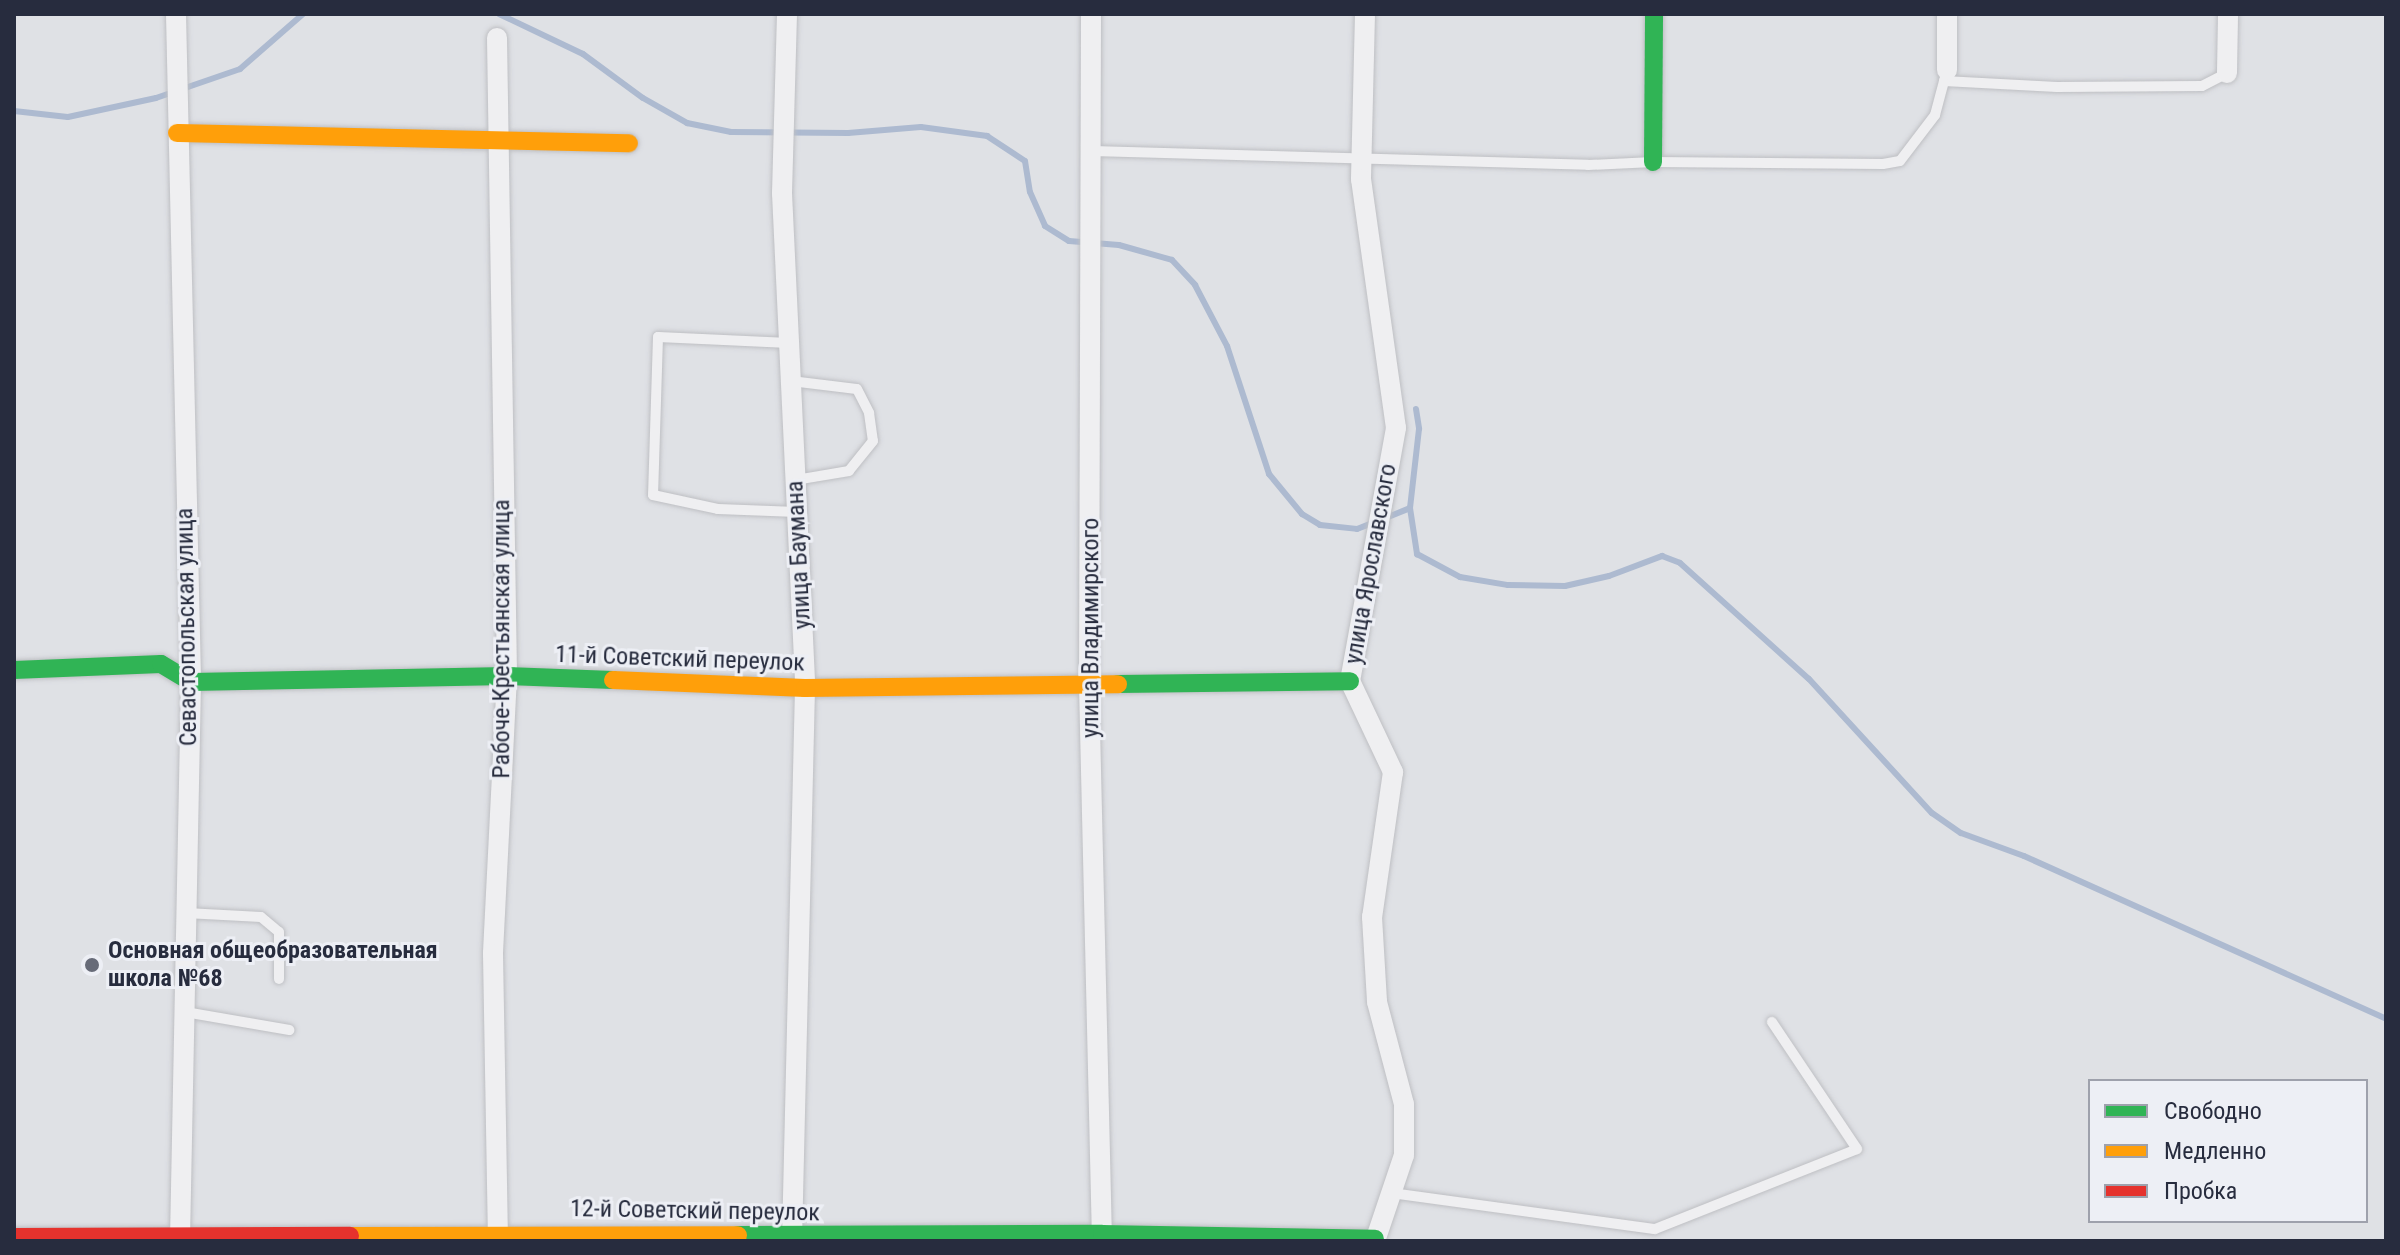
<!DOCTYPE html>
<meta charset="utf-8">
<style>
body{margin:0}
#map{position:relative;width:2400px;height:1255px;overflow:hidden;background:#dfe1e5;font-family:"Roboto Condensed",sans-serif}
div>[style]{position:absolute}
.stream>*{height:6px;margin:-3px;padding:0 3px;transform-origin:3px;border-radius:3px;background:#adbad0}
.roads{filter:drop-shadow(0 0 2px #bebfc3) drop-shadow(0 0 2px #bebfc3)}
.lane>*{height:10px;margin:-5px;padding:0 5px;transform-origin:5px;border-radius:5px;background:#efeff1}
.street>*{height:20px;margin:-10px;padding:0 10px;transform-origin:10px;border-radius:10px;background:#efeff1}
.fast>*{height:18px;margin:-9px;padding:0 9px;transform-origin:9px;border-radius:9px;background:#30b455}
.slow>*{height:18px;margin:-9px;padding:0 9px;transform-origin:9px;border-radius:9px;background:#ff9f0a}
.jam>*{height:18px;margin:-9px;padding:0 9px;transform-origin:9px;border-radius:9px;background:#e5322d}
.dots>*{width:22px;height:22px;translate:-50% -50%;box-sizing:border-box;border:4px solid #edeff5;border-radius:50%}
span{translate:-50% -50%;white-space:nowrap;text-align:center;line-height:1.15;-webkit-text-stroke:6px #edeff5;paint-order:stroke}
.street-label{font-size:24px;color:#272c3e}
.poi-label{font-size:24px;color:#272c3e;font-weight:700}
.left{translate:0 -50%;text-align:left}
.frame{position:absolute;inset:0;border:16px solid #272c3e;pointer-events:none}
.legend{position:absolute;left:2088px;top:1079px;width:280px;height:144px;box-sizing:border-box;background:#edeff5;border:2px solid #9ea1ac;margin:0;padding:10px 14px;list-style:none;font-size:24px;color:#272c3e}
.legend li{display:flex;align-items:center;gap:16px;height:40px}
.legend b{width:40px;border:2px solid #9ea1ac}
</style>
<div id="map">
<div class="stream">
<i style="left:499px;top:14px;width:93px;rotate:25.5deg"></i>
<i style="left:583px;top:54px;width:74px;rotate:36.3deg"></i>
<i style="left:643px;top:98px;width:51px;rotate:29.6deg"></i>
<i style="left:687px;top:123px;width:45px;rotate:11.6deg"></i>
<i style="left:731px;top:132px;width:117px;rotate:0.5deg"></i>
<i style="left:848px;top:133px;width:73px;rotate:-4.7deg"></i>
<i style="left:921px;top:127px;width:67px;rotate:7.8deg"></i>
<i style="left:987px;top:136px;width:45px;rotate:33.3deg"></i>
<i style="left:1025px;top:161px;width:31px;rotate:81deg"></i>
<i style="left:1030px;top:192px;width:37px;rotate:66deg"></i>
<i style="left:1045px;top:226px;width:28px;rotate:32deg"></i>
<i style="left:1069px;top:241px;width:50px;rotate:4.6deg"></i>
<i style="left:1119px;top:245px;width:55px;rotate:15.8deg"></i>
<i style="left:1172px;top:260px;width:34px;rotate:47deg"></i>
<i style="left:1195px;top:285px;width:69px;rotate:62.3deg"></i>
<i style="left:1227px;top:346px;width:135px;rotate:71.8deg"></i>
<i style="left:1269px;top:474px;width:52px;rotate:50.5deg"></i>
<i style="left:1302px;top:514px;width:21px;rotate:31deg"></i>
<i style="left:1320px;top:525px;width:37px;rotate:6deg"></i>
<i style="left:1357px;top:529px;width:17px;rotate:-21deg"></i>
<i style="left:14px;top:111px;width:54px;rotate:6.3deg"></i>
<i style="left:68px;top:117px;width:90px;rotate:-12.2deg"></i>
<i style="left:156px;top:98px;width:89px;rotate:-19deg"></i>
<i style="left:240px;top:69px;width:84px;rotate:-41.1deg"></i>
<i style="left:1416px;top:409px;width:20px;rotate:81deg"></i>
<i style="left:1419px;top:429px;width:80px;rotate:96.5deg"></i>
<i style="left:1410px;top:508px;width:47px;rotate:81.3deg"></i>
<i style="left:1417px;top:554px;width:49px;rotate:28.1deg"></i>
<i style="left:1460px;top:577px;width:49px;rotate:9.5deg"></i>
<i style="left:1508px;top:585px;width:57px;rotate:1deg"></i>
<i style="left:1565px;top:586px;width:45px;rotate:-12.8deg"></i>
<i style="left:1609px;top:576px;width:57px;rotate:-20.7deg"></i>
<i style="left:1662px;top:556px;width:19px;rotate:21deg"></i>
<i style="left:1680px;top:563px;width:173px;rotate:42deg"></i>
<i style="left:1809px;top:679px;width:182px;rotate:47.5deg"></i>
<i style="left:1932px;top:813px;width:35px;rotate:35deg"></i>
<i style="left:1961px;top:833px;width:67px;rotate:20.1deg"></i>
<i style="left:2024px;top:856px;width:397px;rotate:24.2deg"></i>
<i style="left:1383px;top:519px;width:29px;rotate:-22deg"></i>
</div>
<div class="roads">
<div class="lane">
<i style="left:1944px;top:81px;width:113px;rotate:3deg"></i>
<i style="left:2057px;top:87px;width:145px;rotate:-0.4deg"></i>
<i style="left:2202px;top:86px;width:28px;rotate:-27deg"></i>
<i style="left:1092px;top:151px;width:496px;rotate:1.6deg"></i>
<i style="left:1588px;top:165px;width:65px;rotate:-2.6deg"></i>
<i style="left:1653px;top:162px;width:230px;rotate:0.5deg"></i>
<i style="left:1883px;top:164px;width:17px;rotate:-10deg"></i>
<i style="left:1900px;top:161px;width:58px;rotate:-52.7deg"></i>
<i style="left:1935px;top:115px;width:47px;rotate:-75.1deg"></i>
<i style="left:789px;top:343px;width:131px;rotate:-177.4deg"></i>
<i style="left:658px;top:337px;width:158px;rotate:91.8deg"></i>
<i style="left:653px;top:495px;width:66px;rotate:12.2deg"></i>
<i style="left:718px;top:509px;width:79px;rotate:2.2deg"></i>
<i style="left:791px;top:381px;width:66px;rotate:6.9deg"></i>
<i style="left:857px;top:389px;width:27px;rotate:63deg"></i>
<i style="left:869px;top:413px;width:28px;rotate:82deg"></i>
<i style="left:873px;top:441px;width:38px;rotate:129deg"></i>
<i style="left:849px;top:471px;width:55px;rotate:170.5deg"></i>
<i style="left:186px;top:913px;width:75px;rotate:3.1deg"></i>
<i style="left:261px;top:917px;width:23px;rotate:40deg"></i>
<i style="left:279px;top:932px;width:47px;rotate:90deg"></i>
<i style="left:185px;top:1012px;width:106px;rotate:9.8deg"></i>
<i style="left:1391px;top:1193px;width:266px;rotate:7.8deg"></i>
<i style="left:1655px;top:1229px;width:217px;rotate:-21.6deg"></i>
<i style="left:1857px;top:1149px;width:153px;rotate:-123.8deg"></i>
</div>
<div class="street">
<i style="left:176px;top:14px;width:668px;rotate:88.71deg"></i>
<i style="left:191px;top:682px;width:559px;rotate:91.13deg"></i>
<i style="left:787px;top:14px;width:179px;rotate:91.6deg"></i>
<i style="left:782px;top:193px;width:496px;rotate:87.3deg"></i>
<i style="left:805px;top:688px;width:553px;rotate:91.35deg"></i>
<i style="left:1091px;top:14px;width:671px;rotate:90.17deg"></i>
<i style="left:1089px;top:685px;width:556px;rotate:88.66deg"></i>
<i style="left:1365px;top:14px;width:165px;rotate:91.4deg"></i>
<i style="left:1361px;top:179px;width:251px;rotate:82deg"></i>
<i style="left:1396px;top:428px;width:257px;rotate:100.3deg"></i>
<i style="left:1350px;top:681px;width:101px;rotate:64.7deg"></i>
<i style="left:1393px;top:772px;width:147px;rotate:98.2deg"></i>
<i style="left:1372px;top:917px;width:85px;rotate:86.6deg"></i>
<i style="left:1377px;top:1002px;width:106px;rotate:75.2deg"></i>
<i style="left:1404px;top:1104px;width:51px;rotate:90deg"></i>
<i style="left:1404px;top:1155px;width:91px;rotate:108.6deg"></i>
<i style="left:1947px;top:14px;width:56px;rotate:90deg"></i>
<i style="left:497px;top:38px;width:638px;rotate:89.1deg"></i>
<i style="left:507px;top:676px;width:278px;rotate:92.9deg"></i>
<i style="left:493px;top:954px;width:287px;rotate:89deg"></i>
<i style="left:2227px;top:73px;width:59px;rotate:-89deg"></i>
</div>
<div class="fast">
<i style="left:1653px;top:162px;width:148px;rotate:-89.6deg"></i>
<i style="left:14px;top:670px;width:147px;rotate:-2.3deg"></i>
<i style="left:161px;top:664px;width:35px;rotate:31deg"></i>
<i style="left:191px;top:682px;width:316px;rotate:-1.1deg"></i>
<i style="left:507px;top:676px;width:106px;rotate:2.2deg"></i>
<i style="left:1118px;top:684px;width:232px;rotate:-0.7deg"></i>
<i style="left:738px;top:1235px;width:364px;rotate:-0.2deg"></i>
<i style="left:1102px;top:1234px;width:273px;rotate:1deg"></i>
</div>
<div class="slow">
<i style="left:177px;top:133px;width:452px;rotate:1.3deg"></i>
<i style="left:613px;top:680px;width:192px;rotate:2.4deg"></i>
<i style="left:805px;top:688px;width:313px;rotate:-0.7deg"></i>
<i style="left:350px;top:1236px;width:388px;rotate:-0.1deg"></i>
</div>
<div class="jam">
<i style="left:14px;top:1237px;width:336px;rotate:-0.2deg"></i>
</div>
</div>
<div class="dots">
<i style="left:92px;top:965px;background:#676b78"></i>
</div>
<div class="street-label">
<span style="left:799px;top:555px;rotate:-93deg">улица Баумана</span>
<span style="left:1371px;top:564px;rotate:-80deg">улица Ярославского</span>
<span style="left:187px;top:627px;rotate:-91deg">Севастопольская улица</span>
<span style="left:1091px;top:628px;rotate:-90deg">улица Владимирского</span>
<span style="left:502px;top:639px;rotate:-90deg">Рабоче-Крестьянская улица</span>
<span style="left:680px;top:659px;rotate:2deg">11-й Советский переулок</span>
<span style="left:695px;top:1211px;rotate:1deg">12-й Советский переулок</span>
</div>
<div class="poi-label">
<span class="left" style="left:108px;top:965px">Основная общеобразовательная<br>школа №68</span>
</div>
<div class="frame"></div>
<ul class="legend">
<li><b style="height:10px;background:#30b455"></b>Свободно</li>
<li><b style="height:10px;background:#ff9f0a"></b>Медленно</li>
<li><b style="height:10px;background:#e5322d"></b>Пробка</li>
</ul>
</div>
